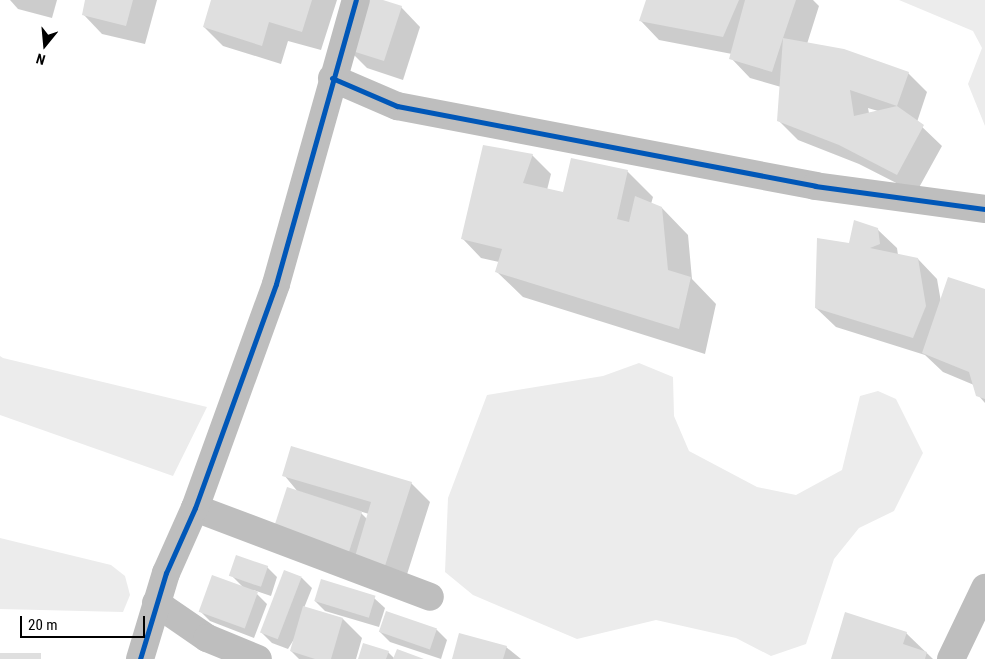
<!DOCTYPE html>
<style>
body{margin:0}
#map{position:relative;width:985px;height:659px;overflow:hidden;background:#fff;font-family:"Roboto Condensed",sans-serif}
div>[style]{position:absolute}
.green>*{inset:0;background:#ececec}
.shadow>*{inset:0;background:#0003}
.building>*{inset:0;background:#dfdfdf;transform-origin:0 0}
.minor>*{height:28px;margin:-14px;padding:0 14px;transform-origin:14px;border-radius:14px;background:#bebebe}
.tertiary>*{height:28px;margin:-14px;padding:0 14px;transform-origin:14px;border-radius:14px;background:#bebebe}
.cycleway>*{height:5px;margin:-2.5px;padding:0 2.5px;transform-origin:2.5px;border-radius:2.5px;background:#0057b8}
span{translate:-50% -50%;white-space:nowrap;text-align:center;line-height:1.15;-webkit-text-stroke:4px #fff;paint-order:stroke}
.north{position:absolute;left:20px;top:20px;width:50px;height:50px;-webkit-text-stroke:4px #fff;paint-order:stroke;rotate:197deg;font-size:14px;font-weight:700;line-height:20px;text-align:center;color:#000}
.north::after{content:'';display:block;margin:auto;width:18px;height:22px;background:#000;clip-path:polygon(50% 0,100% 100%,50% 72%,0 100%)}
.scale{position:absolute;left:20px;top:616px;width:125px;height:22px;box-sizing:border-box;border:2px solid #000;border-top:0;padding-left:6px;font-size:15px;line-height:18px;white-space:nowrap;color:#000;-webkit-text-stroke:4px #fff;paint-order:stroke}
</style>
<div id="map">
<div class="green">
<i style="clip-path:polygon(899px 0,985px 0,985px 126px,968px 84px,982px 48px,973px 31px)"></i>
<i style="clip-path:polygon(0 356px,3px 358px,207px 407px,173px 476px,0 415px)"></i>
<i style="clip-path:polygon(639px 363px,673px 377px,674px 416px,689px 451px,757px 487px,796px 495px,842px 470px,860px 396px,878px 391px,896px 399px,923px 453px,894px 511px,859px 528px,834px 559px,806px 644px,771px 656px,736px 638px,656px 620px,577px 639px,473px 595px,445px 572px,448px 498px,487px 395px,603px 376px)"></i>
<i style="clip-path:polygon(0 538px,111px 565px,125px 576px,130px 595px,123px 612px,0 609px)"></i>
</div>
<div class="shadow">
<i style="clip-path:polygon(10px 0,57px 0,52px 18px,18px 9px)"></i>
<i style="clip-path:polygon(87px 0,157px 0,145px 44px,102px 34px,83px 14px)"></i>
<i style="clip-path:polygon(212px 0,337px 0,321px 50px,288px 41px,281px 64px,223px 46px,204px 27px)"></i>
<i style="clip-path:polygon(379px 0,401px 7px,420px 27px,403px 80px,367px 68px,348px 49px)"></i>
<i style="clip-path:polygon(evenodd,647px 0,813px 0,819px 6px,807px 44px,908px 73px,927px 92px,917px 122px,942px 146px,916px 193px,859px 164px,798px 140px,778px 120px,781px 87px,750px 78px,731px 58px,732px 54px,659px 40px,640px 20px,647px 0,868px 108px,878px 111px,869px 113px,868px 108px)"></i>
<i style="clip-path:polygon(532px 155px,551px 174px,547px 190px,564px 194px,627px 171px,653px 197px,651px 204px,662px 208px,688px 235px,692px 279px,716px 304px,705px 354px,523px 297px,497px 272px,499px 262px,481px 258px,462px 238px)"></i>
<i style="clip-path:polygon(877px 229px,897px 248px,898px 255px,918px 259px,937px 279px,941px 302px,985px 291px,985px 403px,978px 395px,974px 385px,943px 372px,925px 355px,836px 327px,816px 308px,850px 245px)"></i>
<i style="clip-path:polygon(evenodd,284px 475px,411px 483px,430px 502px,403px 587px,367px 575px,284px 475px,359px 511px,369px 514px,367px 519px,359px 511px)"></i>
<i style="clip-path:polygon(267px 567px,277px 577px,271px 596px,253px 590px,267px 604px,254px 638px,210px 621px,200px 611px,244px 588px,231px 575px)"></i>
<i style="clip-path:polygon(285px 572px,302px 578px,312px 588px,304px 608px,343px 619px,362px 638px,356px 659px,299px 659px,291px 651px,296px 636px,288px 649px,272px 643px,262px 633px)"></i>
<i style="clip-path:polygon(374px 598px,385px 608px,379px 627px,325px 611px,315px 601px)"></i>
<i style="clip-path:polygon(387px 612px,437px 630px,447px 640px,441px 659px,390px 642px,380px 632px)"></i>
<i style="clip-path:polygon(906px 633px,933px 659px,832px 659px)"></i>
<i style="clip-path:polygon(506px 647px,521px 659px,453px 659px)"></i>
<i style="clip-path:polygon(388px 652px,395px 659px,421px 659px,359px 659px)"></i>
</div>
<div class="building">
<i style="clip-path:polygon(85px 0,133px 0,126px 26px,82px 15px)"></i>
<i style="clip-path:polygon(211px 0,312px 0,302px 32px,269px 22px,262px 46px,203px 27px)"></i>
<i style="clip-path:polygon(362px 0,383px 0,402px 6px,384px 61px,346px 49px)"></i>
<i style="clip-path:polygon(646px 0,739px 0,723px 37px,639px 21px)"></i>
<i style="clip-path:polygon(evenodd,745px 0,796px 0,783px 38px,844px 49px,909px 72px,897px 106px,924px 125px,897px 175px,839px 145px,777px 121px,783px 38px,772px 72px,729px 59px,745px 0,850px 90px,897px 106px,854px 116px,850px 90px)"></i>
<i style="clip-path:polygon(483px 145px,533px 154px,523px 183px,563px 192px,571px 158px,628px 170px,617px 219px,629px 222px,635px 196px,662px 207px,668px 270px,691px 277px,679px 329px,495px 272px,502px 249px,461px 239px)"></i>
<i style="clip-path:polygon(854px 220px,878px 228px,880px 244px,870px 248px,918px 258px,926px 306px,913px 338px,815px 308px,817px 238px,849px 243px)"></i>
<i style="clip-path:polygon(948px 277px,985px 289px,985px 399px,976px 396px,969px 372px,922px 353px)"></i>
<i style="clip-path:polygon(291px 446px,412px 482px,384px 569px,354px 560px,371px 502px,282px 476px)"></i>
<i style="left:287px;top:487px;width:79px;height:48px;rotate:18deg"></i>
<i style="left:236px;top:555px;width:34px;height:22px;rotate:19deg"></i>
<i style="left:284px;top:570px;width:19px;height:67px;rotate:21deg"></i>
<i style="left:212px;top:575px;width:49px;height:39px;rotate:20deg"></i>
<i style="left:321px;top:579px;width:57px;height:23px;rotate:17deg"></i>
<i style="clip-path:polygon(303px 606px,343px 618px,331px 659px,315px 659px,290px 651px)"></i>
<i style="left:386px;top:611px;width:54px;height:22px;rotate:19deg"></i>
<i style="clip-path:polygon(845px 612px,907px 632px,903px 644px,927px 652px,925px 659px,831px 659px)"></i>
<i style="clip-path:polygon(459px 633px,507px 646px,503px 659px,452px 659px)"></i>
<i style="clip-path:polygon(363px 643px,389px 651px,386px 659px,358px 659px)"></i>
<i style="clip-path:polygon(397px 649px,424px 659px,393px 659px)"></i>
<i style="left:0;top:653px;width:41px;height:6px"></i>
</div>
<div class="minor">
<i style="left:332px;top:78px;width:71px;rotate:23.3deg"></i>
<i style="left:397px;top:106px;width:426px;rotate:10.8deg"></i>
<i style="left:815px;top:186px;width:172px;rotate:7.7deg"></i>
<i style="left:195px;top:508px;width:251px;rotate:20.7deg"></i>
<i style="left:156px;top:603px;width:62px;rotate:34.5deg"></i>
<i style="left:207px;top:638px;width:55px;rotate:22.4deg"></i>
<i style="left:951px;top:659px;width:79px;rotate:-64.4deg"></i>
</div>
<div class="tertiary">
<i style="left:140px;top:659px;width:90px;rotate:-73.2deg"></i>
<i style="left:166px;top:573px;width:71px;rotate:-66deg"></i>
<i style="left:195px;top:508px;width:238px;rotate:-70.1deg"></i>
<i style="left:276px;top:284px;width:295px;rotate:-74.3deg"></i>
</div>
<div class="cycleway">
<i style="left:332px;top:78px;width:71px;rotate:23.3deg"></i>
<i style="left:397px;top:106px;width:426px;rotate:10.8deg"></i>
<i style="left:815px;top:186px;width:172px;rotate:7.7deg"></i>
<i style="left:140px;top:659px;width:90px;rotate:-73.2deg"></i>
<i style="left:166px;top:573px;width:71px;rotate:-66deg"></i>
<i style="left:195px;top:508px;width:238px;rotate:-70.1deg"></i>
<i style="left:276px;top:284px;width:295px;rotate:-74.3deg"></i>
</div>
<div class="north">N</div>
<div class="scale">20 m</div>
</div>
